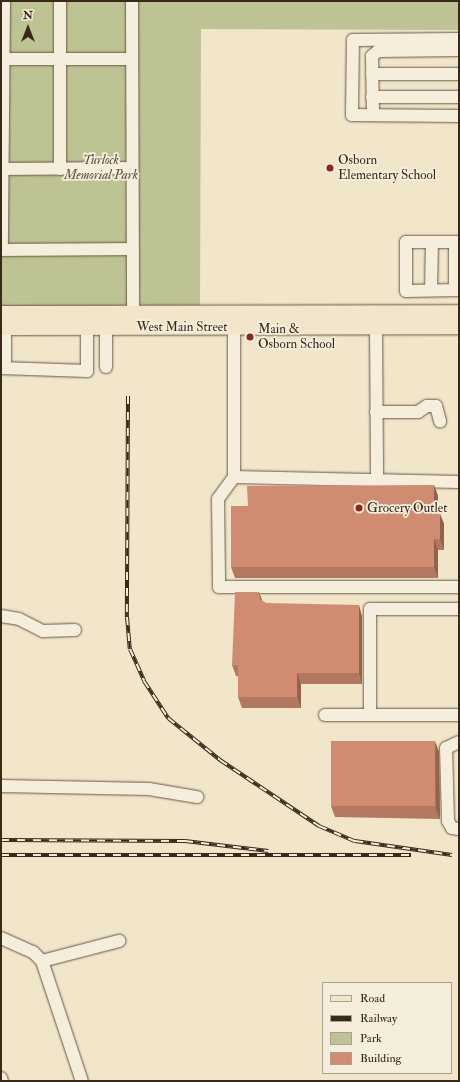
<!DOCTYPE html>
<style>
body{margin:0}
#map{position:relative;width:460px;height:1082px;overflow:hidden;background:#f1e5ca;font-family:"IM FELL Double Pica",serif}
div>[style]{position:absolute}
.green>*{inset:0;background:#bec394}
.roads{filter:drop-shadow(0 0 1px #685745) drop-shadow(0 0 1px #685745)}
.minor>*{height:12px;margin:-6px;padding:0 6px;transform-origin:6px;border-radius:6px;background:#f6eedd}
.major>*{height:15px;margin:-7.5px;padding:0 7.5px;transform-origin:7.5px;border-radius:7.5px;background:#f1e5ca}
.rail>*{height:4px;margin-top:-2px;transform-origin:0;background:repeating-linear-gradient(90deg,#f6eedd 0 8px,#3a2819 0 16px);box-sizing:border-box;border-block:1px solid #3a2819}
.wall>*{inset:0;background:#b27860}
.shaded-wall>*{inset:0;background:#91624e}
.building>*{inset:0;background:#cf8c70;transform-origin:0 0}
.dots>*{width:11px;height:11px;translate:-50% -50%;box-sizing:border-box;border:2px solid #f6eedd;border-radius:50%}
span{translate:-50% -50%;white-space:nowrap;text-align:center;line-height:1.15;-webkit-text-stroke:3.5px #f6eedd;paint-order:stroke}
.park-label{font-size:13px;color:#5b4f38;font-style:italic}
.poi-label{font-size:13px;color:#3a2819}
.left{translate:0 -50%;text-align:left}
.street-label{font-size:13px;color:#3a2819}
.frame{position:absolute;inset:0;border:2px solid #3a2819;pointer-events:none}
.legend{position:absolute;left:322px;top:982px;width:130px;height:92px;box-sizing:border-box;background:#f6eedd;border:1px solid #ab9f8f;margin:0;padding:5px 7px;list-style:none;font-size:12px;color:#3a2819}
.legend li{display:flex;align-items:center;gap:8px;height:20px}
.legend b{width:20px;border:1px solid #ab9f8f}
.north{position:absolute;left:8px;top:8px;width:40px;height:40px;-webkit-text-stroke:3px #f6eedd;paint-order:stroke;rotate:0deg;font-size:11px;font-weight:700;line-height:16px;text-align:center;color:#3a2819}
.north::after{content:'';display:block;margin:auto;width:14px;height:18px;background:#3a2819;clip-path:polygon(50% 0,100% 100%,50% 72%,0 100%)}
</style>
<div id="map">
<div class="green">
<i style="clip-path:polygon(1px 1px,459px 1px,459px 30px,201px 29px,200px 307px,1px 307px)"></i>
</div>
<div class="roads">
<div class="minor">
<i style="left:4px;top:1px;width:249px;rotate:90.5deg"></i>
<i style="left:2px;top:250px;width:131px;rotate:-0.4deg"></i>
<i style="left:60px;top:1px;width:168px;rotate:90deg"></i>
<i style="left:132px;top:1px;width:311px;rotate:89.8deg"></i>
<i style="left:459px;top:39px;width:106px;rotate:179.5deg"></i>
<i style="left:353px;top:40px;width:75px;rotate:90.8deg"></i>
<i style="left:352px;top:115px;width:107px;rotate:0.5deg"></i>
<i style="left:1px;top:59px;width:131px"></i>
<i style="left:372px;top:74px;width:87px"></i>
<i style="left:372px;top:97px;width:87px"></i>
<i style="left:373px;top:115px;width:59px;rotate:-91deg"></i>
<i style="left:372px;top:56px;width:8px;rotate:-40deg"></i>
<i style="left:378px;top:51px;width:81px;rotate:-0.7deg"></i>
<i style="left:1px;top:169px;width:131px;rotate:-0.4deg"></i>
<i style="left:455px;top:242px;width:48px;rotate:90deg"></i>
<i style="left:459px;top:242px;width:53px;rotate:180deg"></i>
<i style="left:406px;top:242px;width:49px;rotate:90deg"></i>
<i style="left:406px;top:291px;width:53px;rotate:-1.1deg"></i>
<i style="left:431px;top:290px;width:48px;rotate:-88.8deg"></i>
<i style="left:106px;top:319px;width:48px;rotate:90deg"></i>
<i style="left:5px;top:327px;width:41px;rotate:90deg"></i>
<i style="left:234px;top:327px;width:150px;rotate:90deg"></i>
<i style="left:234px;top:477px;width:225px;rotate:1.3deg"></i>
<i style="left:376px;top:327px;width:152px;rotate:89.6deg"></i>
<i style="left:1px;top:368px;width:86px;rotate:2deg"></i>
<i style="left:87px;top:371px;width:44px;rotate:-90deg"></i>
<i style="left:376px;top:412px;width:42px"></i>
<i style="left:418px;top:412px;width:11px;rotate:-34deg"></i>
<i style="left:427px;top:406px;width:9px"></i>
<i style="left:436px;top:406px;width:16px;rotate:75deg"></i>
<i style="left:234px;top:477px;width:27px;rotate:126deg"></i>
<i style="left:218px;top:499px;width:88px;rotate:89.3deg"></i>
<i style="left:219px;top:587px;width:240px"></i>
<i style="left:1px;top:616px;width:18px;rotate:9deg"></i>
<i style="left:19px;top:619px;width:27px;rotate:27deg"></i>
<i style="left:43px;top:631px;width:32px;rotate:-2deg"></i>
<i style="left:325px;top:715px;width:134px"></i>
<i style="left:370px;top:715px;width:106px;rotate:-90deg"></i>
<i style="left:370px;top:609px;width:89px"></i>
<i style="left:459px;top:742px;width:14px;rotate:155deg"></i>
<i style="left:446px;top:748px;width:73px;rotate:88.4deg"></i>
<i style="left:448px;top:821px;width:8px;rotate:60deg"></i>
<i style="left:452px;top:828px;width:7px;rotate:8deg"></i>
<i style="left:1px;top:786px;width:148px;rotate:1.2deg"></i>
<i style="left:149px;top:789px;width:49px;rotate:9.5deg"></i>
<i style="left:1px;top:938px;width:35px;rotate:24deg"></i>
<i style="left:33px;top:952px;width:13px;rotate:45deg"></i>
<i style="left:42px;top:961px;width:126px;rotate:71.6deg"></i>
<i style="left:42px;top:961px;width:80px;rotate:-14.6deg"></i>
<i style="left:1px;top:1078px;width:3px;rotate:72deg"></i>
</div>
<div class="major">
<i style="left:1px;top:313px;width:458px;rotate:-0.1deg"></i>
<i style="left:1px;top:327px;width:458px;rotate:-0.1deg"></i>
</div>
</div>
<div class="rail">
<i style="left:128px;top:396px;width:221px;rotate:90.3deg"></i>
<i style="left:127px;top:617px;width:32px;rotate:85deg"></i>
<i style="left:130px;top:649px;width:35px;rotate:66deg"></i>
<i style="left:144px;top:681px;width:44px;rotate:57deg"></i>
<i style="left:168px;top:718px;width:67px;rotate:38.9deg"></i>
<i style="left:220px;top:760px;width:119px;rotate:33.7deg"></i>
<i style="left:319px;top:826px;width:39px;rotate:23deg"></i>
<i style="left:355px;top:841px;width:98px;rotate:8.2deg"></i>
<i style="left:1px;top:840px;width:184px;rotate:0.3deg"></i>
<i style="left:185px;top:841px;width:84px;rotate:6.9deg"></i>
<i style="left:1px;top:855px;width:410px"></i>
</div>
<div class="wall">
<i style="clip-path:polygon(434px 485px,438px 496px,438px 514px,440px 514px,444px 524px,444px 550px,438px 550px,438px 578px,235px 578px,231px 567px,248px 506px)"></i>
<i style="clip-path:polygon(259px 592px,262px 601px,266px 603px,362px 616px,362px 684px,301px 684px,301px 708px,242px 708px,238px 697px,238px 676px,236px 676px,232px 665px)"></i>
<i style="clip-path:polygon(439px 752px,440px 819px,335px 817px,331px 806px)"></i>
</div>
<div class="shaded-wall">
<i style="clip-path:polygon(434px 485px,438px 496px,438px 524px,434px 514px)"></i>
<i style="clip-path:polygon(440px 514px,444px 524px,444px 550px,440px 539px)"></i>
<i style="clip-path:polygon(434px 539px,438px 550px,438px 578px,434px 567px)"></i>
<i style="clip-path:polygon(259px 592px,263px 603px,260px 599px)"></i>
<i style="clip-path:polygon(359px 605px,362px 616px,362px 684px,359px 673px)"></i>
<i style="clip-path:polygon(297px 673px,301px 684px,301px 708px,297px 697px)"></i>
<i style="clip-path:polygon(435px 741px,439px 752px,440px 819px,436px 809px)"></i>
</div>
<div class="building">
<i style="clip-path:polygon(434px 485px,434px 514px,440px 514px,440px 539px,434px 539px,434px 567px,231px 567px,231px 506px,248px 506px,247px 486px)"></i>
<i style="clip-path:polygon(235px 592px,259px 592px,260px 599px,266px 603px,359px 605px,359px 673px,297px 673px,297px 697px,238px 697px,238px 665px,232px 665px)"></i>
<i style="left:331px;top:741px;width:104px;height:65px"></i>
</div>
<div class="dots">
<i style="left:330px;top:168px;background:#8f2418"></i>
<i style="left:250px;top:337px;background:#8f2418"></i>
<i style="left:359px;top:508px;background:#8f2418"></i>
</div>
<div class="park-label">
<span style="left:101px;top:168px">Turlock<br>Memorial Park</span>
</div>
<div class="poi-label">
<span class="left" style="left:338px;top:168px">Osborn<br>Elementary School</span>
<span class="left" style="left:258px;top:337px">Main &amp;<br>Osborn School</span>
<span class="left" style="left:367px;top:508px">Grocery Outlet</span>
</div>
<div class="street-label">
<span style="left:182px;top:327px">West Main Street</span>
</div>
<div class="frame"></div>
<ul class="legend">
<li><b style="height:5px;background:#f1e5ca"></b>Road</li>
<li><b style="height:5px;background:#3a2819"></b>Railway</li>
<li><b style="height:11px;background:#bec394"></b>Park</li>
<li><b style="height:11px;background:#cf8c70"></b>Building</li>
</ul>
<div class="north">N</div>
</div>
